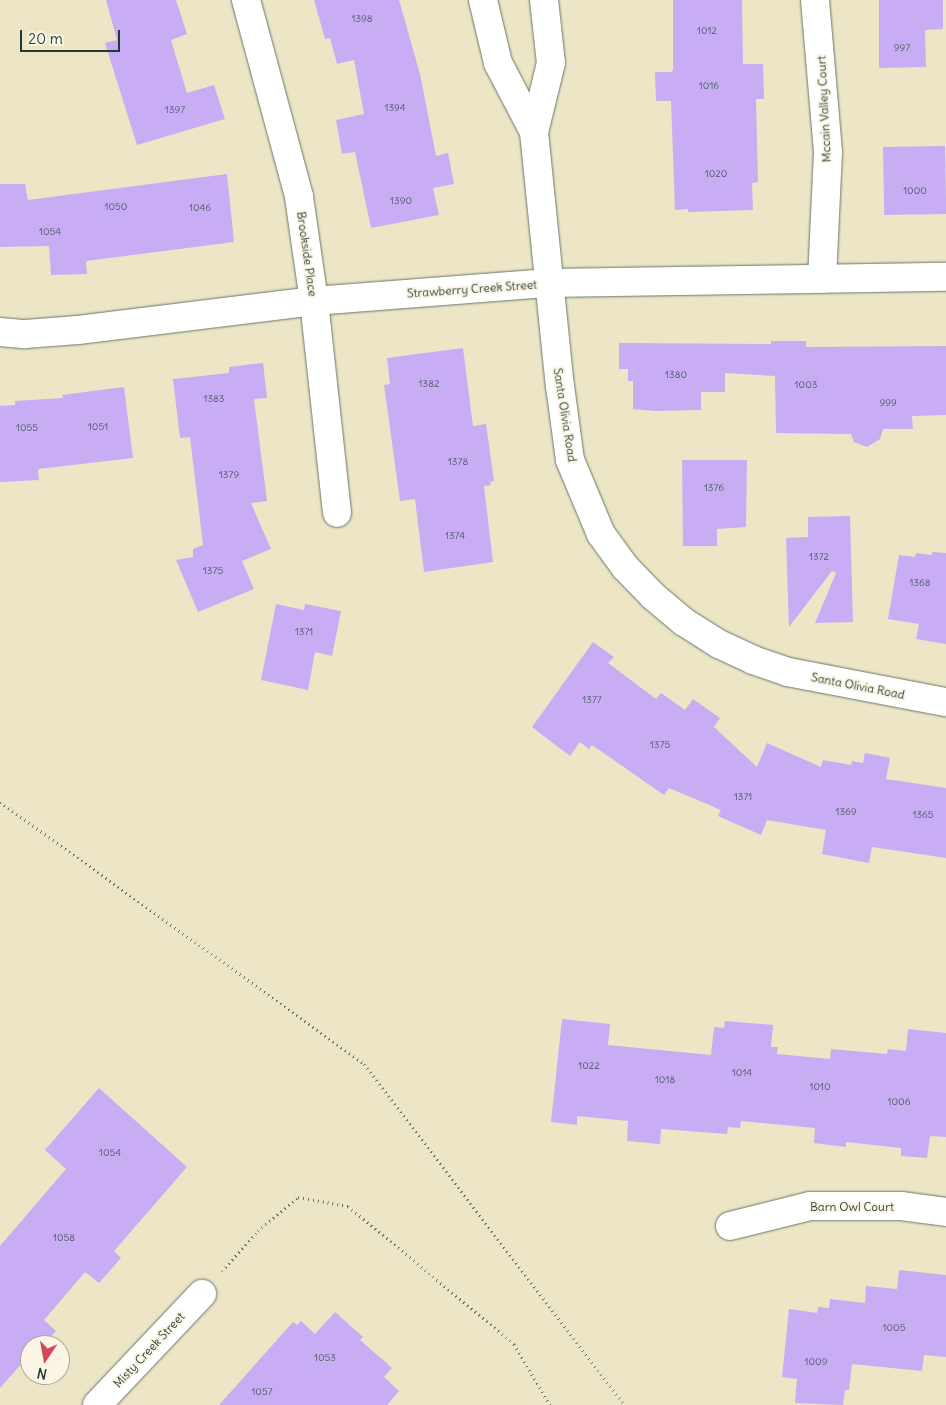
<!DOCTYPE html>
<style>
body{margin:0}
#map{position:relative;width:946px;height:1405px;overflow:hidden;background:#ece5c6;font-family:Delius,sans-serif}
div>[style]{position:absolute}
.building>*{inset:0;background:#c8adf5;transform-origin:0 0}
.path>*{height:3px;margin-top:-1.5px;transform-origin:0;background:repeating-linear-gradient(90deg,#677867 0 1px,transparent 0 5px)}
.roads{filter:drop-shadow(0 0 1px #677867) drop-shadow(0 0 1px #677867)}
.minor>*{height:28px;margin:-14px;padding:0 14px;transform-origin:14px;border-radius:14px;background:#fff}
span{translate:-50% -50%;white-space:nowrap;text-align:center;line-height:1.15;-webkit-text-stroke:4px #fcf5e5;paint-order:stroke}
.number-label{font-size:10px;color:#495964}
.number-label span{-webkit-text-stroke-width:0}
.street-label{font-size:12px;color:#1f3d34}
.north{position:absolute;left:20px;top:1335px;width:50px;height:50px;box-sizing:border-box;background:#fcf5e5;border:1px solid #a4ab9e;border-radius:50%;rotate:192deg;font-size:14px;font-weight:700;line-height:20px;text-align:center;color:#1f3d34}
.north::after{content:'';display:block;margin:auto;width:18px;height:22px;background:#d1495b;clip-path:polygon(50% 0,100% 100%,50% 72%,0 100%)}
.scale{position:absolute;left:20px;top:30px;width:100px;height:22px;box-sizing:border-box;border:2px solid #1f3d34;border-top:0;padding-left:6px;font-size:15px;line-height:18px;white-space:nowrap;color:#1f3d34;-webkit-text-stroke:4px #fcf5e5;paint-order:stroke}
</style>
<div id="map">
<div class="building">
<i style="clip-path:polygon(106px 0,176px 0,187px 34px,171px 40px,187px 93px,214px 85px,225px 119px,137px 145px,105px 43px,117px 40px)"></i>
<i style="clip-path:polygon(314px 0,399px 0,420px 74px,436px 156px,448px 153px,454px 184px,433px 188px,439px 215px,371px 228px,355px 152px,342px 154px,336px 120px,364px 114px,354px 60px,337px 64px,330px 38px,325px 39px)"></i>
<i style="clip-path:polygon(673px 0,742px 0,743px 64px,763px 64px,764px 99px,756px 99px,758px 182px,752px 183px,753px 210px,688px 212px,688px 209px,675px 210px,671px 101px,656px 101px,655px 72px,671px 72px,673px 70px)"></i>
<i style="clip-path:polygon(879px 0,943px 0,943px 29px,925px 30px,926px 67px,879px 68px)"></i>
<i style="left:945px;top:146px;width:68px;height:62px;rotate:89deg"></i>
<i style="clip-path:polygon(227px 174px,234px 242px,86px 261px,87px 274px,51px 275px,49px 246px,0 247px,0 184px,25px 184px,28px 200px)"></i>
<i style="clip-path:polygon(771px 341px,806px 341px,806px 347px,946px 346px,946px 415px,912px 416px,913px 429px,883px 429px,880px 439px,867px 447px,854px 442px,851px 434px,776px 433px,775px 376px,725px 373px,725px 392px,701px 392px,701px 410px,655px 411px,633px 409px,633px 381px,628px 381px,628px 369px,619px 369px,619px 343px,771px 344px)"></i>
<i style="clip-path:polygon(463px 348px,473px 426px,486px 424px,494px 481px,490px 482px,491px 485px,484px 486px,493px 562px,424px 572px,415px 499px,400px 501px,384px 385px,390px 384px,387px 358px)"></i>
<i style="clip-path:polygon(263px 363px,267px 398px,254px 399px,267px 501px,251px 503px,271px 549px,242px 561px,254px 589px,198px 612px,176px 560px,193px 557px,193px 549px,203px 545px,190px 437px,180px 438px,173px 379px,229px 373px,229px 367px)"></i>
<i style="clip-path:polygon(124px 387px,133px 458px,38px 469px,39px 480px,0 482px,0 406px,15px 405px,15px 401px,63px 398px,62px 395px)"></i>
<i style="clip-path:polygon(682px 460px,747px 460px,746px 527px,717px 529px,717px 546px,683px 546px)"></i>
<i style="clip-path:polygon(850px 516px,853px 622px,815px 623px,836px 573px,832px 571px,789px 627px,786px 538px,808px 537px,808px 517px)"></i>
<i style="clip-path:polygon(932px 552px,946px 553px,946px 644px,916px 639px,919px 624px,888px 619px,899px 555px,915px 557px,916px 553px,932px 555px)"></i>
<i style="clip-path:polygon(276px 604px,304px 610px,305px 604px,341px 611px,332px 656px,315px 652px,308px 690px,261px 680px)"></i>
<i style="clip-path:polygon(593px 642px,614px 657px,608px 663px,656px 699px,661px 693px,685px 710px,693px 699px,720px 718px,714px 727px,757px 767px,767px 743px,821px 767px,823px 760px,851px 765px,852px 761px,863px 763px,865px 753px,890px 758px,886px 779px,946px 788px,946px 858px,872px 847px,869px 863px,822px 854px,826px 830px,767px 820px,761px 835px,718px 816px,721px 810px,669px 788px,664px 795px,592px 745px,589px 749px,580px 742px,570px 756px,532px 727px)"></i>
<i style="clip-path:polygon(562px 1019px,610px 1024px,608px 1045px,711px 1055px,714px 1027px,724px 1028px,725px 1021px,773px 1025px,771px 1047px,778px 1047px,777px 1054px,830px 1059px,831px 1049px,887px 1054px,888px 1049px,906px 1051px,908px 1029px,946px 1033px,946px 1137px,930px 1136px,927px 1158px,901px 1156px,901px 1148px,846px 1142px,846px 1147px,814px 1143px,815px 1128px,741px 1121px,740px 1128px,728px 1127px,727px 1134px,661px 1129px,660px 1144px,627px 1141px,628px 1121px,577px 1116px,577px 1125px,551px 1122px)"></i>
<i style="clip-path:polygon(99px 1088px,187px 1167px,114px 1251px,121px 1258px,99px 1283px,85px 1272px,44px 1320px,56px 1331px,43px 1345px,30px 1345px,30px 1354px,0 1388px,0 1246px,66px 1169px,45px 1150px)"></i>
<i style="clip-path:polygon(899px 1270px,946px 1275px,946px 1357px,924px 1355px,922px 1371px,852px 1364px,849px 1390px,845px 1390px,843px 1405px,795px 1403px,797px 1379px,782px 1377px,789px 1309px,817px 1313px,818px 1307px,829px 1308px,830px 1299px,865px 1303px,866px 1286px,897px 1289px)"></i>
<i style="clip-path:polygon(335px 1312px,363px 1337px,360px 1340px,392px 1368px,384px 1377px,399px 1391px,387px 1405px,219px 1405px,293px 1322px,297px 1325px,301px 1321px,315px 1334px)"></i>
</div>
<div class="path">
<i style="left:0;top:802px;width:448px;rotate:35.7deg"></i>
<i style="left:364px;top:1064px;width:429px;rotate:52.6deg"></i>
<i style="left:222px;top:1271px;width:54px;rotate:-48deg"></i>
<i style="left:258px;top:1231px;width:52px;rotate:-40.4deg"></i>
<i style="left:298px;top:1197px;width:51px;rotate:10.2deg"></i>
<i style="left:348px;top:1206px;width:216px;rotate:39.7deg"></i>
<i style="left:514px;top:1344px;width:71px;rotate:59.5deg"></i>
</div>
<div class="roads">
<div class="minor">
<i style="left:246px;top:0;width:204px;rotate:74.9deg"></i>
<i style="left:299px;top:197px;width:105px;rotate:81.8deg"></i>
<i style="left:314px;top:301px;width:213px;rotate:83.8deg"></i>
<i style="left:483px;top:0;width:65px;rotate:76.6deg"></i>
<i style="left:498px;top:63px;width:78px;rotate:62.4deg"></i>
<i style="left:544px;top:0;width:63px;rotate:83.7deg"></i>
<i style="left:551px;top:63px;width:71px;rotate:103.8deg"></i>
<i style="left:534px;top:132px;width:255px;rotate:84.2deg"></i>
<i style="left:560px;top:386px;width:75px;rotate:82.3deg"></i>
<i style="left:570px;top:460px;width:80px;rotate:67.3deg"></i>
<i style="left:601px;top:534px;width:41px;rotate:54deg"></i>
<i style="left:625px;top:567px;width:40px;rotate:46deg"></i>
<i style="left:653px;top:596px;width:40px;rotate:40deg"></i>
<i style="left:684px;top:622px;width:41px;rotate:32.2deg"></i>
<i style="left:719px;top:644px;width:38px;rotate:25deg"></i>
<i style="left:753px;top:660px;width:37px;rotate:19deg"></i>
<i style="left:788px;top:672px;width:161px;rotate:10.8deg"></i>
<i style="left:815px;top:0;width:153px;rotate:85.1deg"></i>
<i style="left:828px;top:152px;width:127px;rotate:92.7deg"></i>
<i style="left:0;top:332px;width:25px;rotate:5deg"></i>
<i style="left:25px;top:334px;width:53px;rotate:-4.3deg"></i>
<i style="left:78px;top:330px;width:238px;rotate:-7deg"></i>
<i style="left:314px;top:301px;width:236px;rotate:-4.4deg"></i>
<i style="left:549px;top:283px;width:397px;rotate:-0.9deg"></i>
<i style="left:730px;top:1226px;width:82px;rotate:-14deg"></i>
<i style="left:810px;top:1206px;width:91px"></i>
<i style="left:901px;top:1206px;width:45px;rotate:7.6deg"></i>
<i style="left:97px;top:1405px;width:153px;rotate:-46.6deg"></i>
</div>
</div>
<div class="number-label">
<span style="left:362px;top:19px">1398</span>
<span style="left:707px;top:31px">1012</span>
<span style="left:902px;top:48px">997</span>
<span style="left:709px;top:86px">1016</span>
<span style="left:395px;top:108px">1394</span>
<span style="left:175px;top:110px">1397</span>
<span style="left:716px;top:174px">1020</span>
<span style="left:915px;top:191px">1000</span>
<span style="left:401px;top:201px">1390</span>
<span style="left:116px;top:207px">1050</span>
<span style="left:200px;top:208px">1046</span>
<span style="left:50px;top:232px">1054</span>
<span style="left:676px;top:375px">1380</span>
<span style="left:429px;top:384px">1382</span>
<span style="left:806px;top:385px">1003</span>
<span style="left:214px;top:399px">1383</span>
<span style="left:888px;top:403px">999</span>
<span style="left:98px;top:427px">1051</span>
<span style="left:27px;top:428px">1055</span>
<span style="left:458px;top:462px">1378</span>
<span style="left:229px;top:475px">1379</span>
<span style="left:714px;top:488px">1376</span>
<span style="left:455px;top:536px">1374</span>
<span style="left:819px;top:557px">1372</span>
<span style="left:213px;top:571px">1375</span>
<span style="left:920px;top:583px">1368</span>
<span style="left:304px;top:632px">1371</span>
<span style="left:592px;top:700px">1377</span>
<span style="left:660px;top:745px">1375</span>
<span style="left:743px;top:797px">1371</span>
<span style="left:846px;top:812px">1369</span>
<span style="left:923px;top:815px">1365</span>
<span style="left:589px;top:1066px">1022</span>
<span style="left:742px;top:1073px">1014</span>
<span style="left:665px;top:1080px">1018</span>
<span style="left:820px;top:1087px">1010</span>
<span style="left:899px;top:1102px">1006</span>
<span style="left:110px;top:1153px">1054</span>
<span style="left:64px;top:1238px">1058</span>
<span style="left:894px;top:1328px">1005</span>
<span style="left:325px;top:1358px">1053</span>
<span style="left:816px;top:1362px">1009</span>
<span style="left:262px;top:1392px">1057</span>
</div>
<div class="street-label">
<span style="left:824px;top:109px;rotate:-93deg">Mccain Valley Court</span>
<span style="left:307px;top:254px;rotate:82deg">Brookside Place</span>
<span style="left:472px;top:289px;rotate:-4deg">Strawberry Creek Street</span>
<span style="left:565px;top:415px;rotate:81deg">Santa Olivia Road</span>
<span style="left:858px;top:686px;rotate:11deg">Santa Olivia Road</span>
<span style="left:852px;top:1207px">Barn Owl Court</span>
<span style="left:149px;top:1350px;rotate:-47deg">Misty Creek Street</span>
</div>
<div class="north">N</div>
<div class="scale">20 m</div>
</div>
